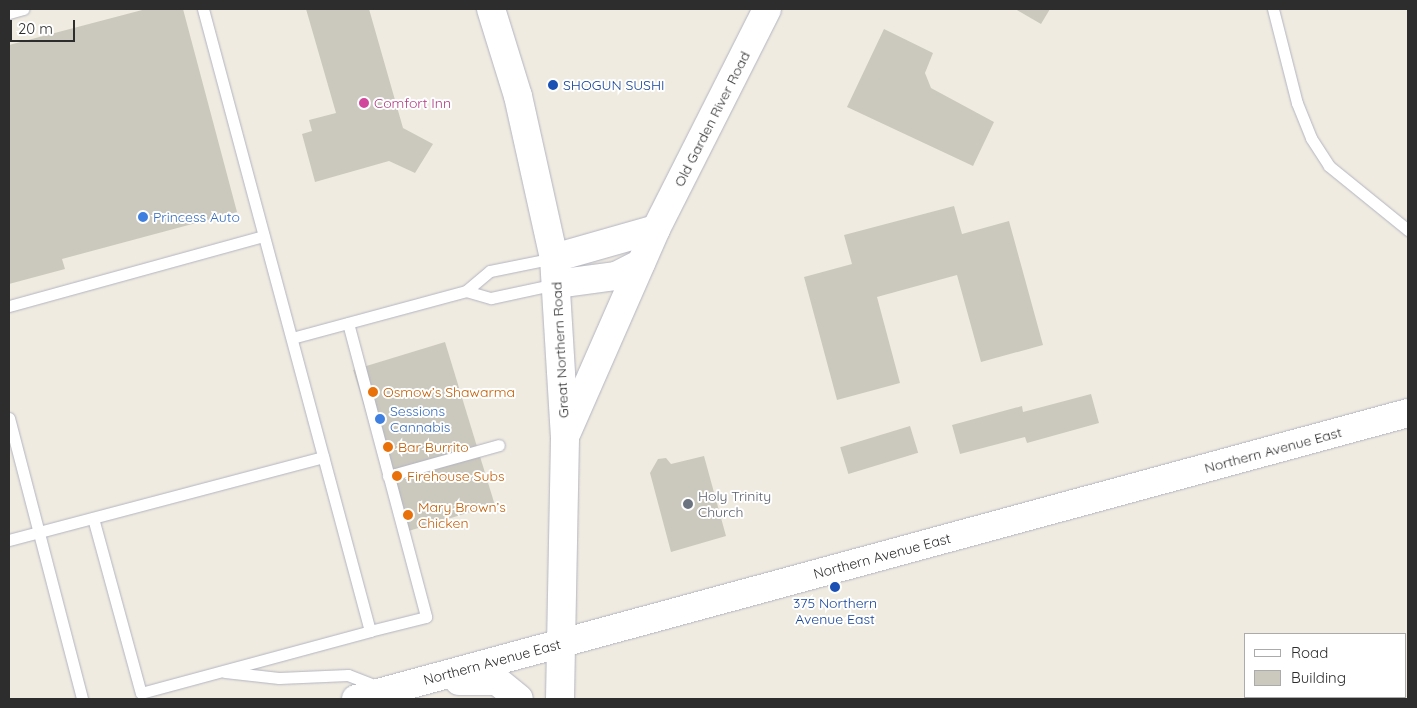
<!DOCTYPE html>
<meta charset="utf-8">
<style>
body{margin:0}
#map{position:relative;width:1417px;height:708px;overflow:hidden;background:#efebe0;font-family:Quicksand,sans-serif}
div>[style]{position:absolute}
.building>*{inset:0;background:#cbc9be;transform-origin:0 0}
.roads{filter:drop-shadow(0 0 1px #b3b4c1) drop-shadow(0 0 1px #b3b4c1)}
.lane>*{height:11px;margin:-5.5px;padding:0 5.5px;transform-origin:5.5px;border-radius:5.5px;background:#fff}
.secondary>*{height:28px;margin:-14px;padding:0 14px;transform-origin:14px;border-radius:14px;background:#fff}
.dots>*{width:14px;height:14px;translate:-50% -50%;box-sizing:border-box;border:2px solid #fff;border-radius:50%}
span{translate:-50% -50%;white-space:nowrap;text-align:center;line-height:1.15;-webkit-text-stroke:4px #fff;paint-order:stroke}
.transit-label{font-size:14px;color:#164399}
.left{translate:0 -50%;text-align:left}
.hotel-label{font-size:14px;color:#b23c85}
.street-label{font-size:14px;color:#2d2d2d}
.shop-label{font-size:14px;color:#366cbe}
.food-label{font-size:14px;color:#c56008}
.worship-label{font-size:14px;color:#5b616d}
.frame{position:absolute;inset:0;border:10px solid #2d2d2d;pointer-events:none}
.legend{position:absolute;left:1244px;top:633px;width:162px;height:65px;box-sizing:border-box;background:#fff;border:1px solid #ababab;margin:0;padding:6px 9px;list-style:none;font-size:15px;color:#2d2d2d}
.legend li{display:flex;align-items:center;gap:10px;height:25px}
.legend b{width:25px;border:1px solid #ababab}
.scale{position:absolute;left:10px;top:20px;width:65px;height:22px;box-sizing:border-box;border:2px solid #2d2d2d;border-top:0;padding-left:6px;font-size:15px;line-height:18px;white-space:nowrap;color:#2d2d2d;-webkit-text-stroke:4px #fff;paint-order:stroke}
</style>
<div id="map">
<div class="building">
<i style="clip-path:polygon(146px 9px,183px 9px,237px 212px,62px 259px,65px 269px,9px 284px,9px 45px)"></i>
<i style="clip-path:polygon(306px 9px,369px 9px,403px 128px,433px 144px,415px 173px,389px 161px,315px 182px,302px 134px,312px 131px,309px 120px,336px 113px)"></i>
<i style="clip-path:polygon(1015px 9px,1050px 9px,1041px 24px)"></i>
<i style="clip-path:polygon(884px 29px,933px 53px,925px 73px,931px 88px,994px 122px,973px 166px,847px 107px)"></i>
<i style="clip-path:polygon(954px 206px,962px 234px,1009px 221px,1043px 345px,981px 362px,957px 275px,877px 297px,900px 383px,837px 400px,804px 277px,852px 264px,844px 235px)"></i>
<i style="left:445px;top:342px;width:170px;height:96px;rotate:73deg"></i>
<i style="clip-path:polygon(1091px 394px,1099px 423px,1027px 443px,1025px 437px,960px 454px,952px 425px,1022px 406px,1023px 412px)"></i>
<i style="left:910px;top:426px;width:28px;height:73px;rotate:73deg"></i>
<i style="clip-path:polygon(704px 456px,726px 536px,671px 552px,650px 473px,658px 459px,666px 458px,671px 464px)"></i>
</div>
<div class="roads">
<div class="lane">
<i style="left:1273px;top:9px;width:97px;rotate:75.7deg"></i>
<i style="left:1297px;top:103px;width:38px;rotate:68deg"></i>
<i style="left:1311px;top:138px;width:33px;rotate:57deg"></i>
<i style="left:1329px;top:166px;width:102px;rotate:39deg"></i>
<i style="left:9px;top:13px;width:15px;rotate:-16deg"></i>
<i style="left:466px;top:291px;width:26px;rotate:16deg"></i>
<i style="left:491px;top:298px;width:66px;rotate:-12.2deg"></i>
<i style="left:9px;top:306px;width:264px;rotate:-15.4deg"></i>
<i style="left:348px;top:323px;width:304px;rotate:75.1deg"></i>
<i style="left:426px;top:617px;width:58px;rotate:166deg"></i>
<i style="left:292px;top:338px;width:180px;rotate:-15.1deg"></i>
<i style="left:466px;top:291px;width:31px;rotate:-40deg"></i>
<i style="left:490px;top:271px;width:65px;rotate:-11.5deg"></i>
<i style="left:9px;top:418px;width:290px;rotate:75.4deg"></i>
<i style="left:388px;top:476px;width:115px;rotate:-15.6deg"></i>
<i style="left:93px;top:518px;width:181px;rotate:74.7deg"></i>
<i style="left:141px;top:693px;width:237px;rotate:-15.1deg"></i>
<i style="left:370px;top:631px;width:644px;rotate:-105.03deg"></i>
<i style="left:9px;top:540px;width:325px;rotate:-14.8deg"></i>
<i style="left:225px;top:672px;width:54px;rotate:6.3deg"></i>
<i style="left:279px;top:678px;width:69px;rotate:-2.5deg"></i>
<i style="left:348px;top:675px;width:33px;rotate:21deg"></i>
</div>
<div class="secondary">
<i style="left:491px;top:9px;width:91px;rotate:72.8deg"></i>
<i style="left:518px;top:96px;width:166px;rotate:77.5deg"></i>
<i style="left:554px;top:258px;width:180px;rotate:86.5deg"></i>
<i style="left:565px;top:438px;width:261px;rotate:91.1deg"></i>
<i style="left:554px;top:258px;width:106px;rotate:-15.9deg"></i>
<i style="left:556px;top:284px;width:61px;rotate:-7.6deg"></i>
<i style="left:616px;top:276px;width:28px;rotate:-27deg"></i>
<i style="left:567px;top:432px;width:222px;rotate:-66.3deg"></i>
<i style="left:656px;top:229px;width:246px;rotate:-63.2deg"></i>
<i style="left:459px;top:681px;width:38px"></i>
<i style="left:497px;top:681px;width:28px;rotate:39deg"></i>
<i style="left:356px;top:699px;width:1090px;rotate:-15.21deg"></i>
</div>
</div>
<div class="dots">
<i style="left:553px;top:85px;background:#1a4fb4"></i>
<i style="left:364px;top:103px;background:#d1479c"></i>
<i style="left:143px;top:217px;background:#3f7fe0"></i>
<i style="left:373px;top:392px;background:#e8710a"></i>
<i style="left:380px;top:419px;background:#3f7fe0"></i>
<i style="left:388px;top:447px;background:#e8710a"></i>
<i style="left:397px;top:476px;background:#e8710a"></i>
<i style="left:688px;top:504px;background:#6b7280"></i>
<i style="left:408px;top:515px;background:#e8710a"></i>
<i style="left:835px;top:587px;background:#1a4fb4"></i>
</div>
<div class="transit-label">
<span class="left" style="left:563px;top:85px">SHOGUN SUSHI</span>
<span style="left:835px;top:611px">375 Northern<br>Avenue East</span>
</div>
<div class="hotel-label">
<span class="left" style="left:374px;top:103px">Comfort Inn</span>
</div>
<div class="street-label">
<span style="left:712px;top:119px;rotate:-63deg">Old Garden River Road</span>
<span style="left:560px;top:350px;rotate:-93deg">Great Northern Road</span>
<span style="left:1273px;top:450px;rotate:-15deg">Northern Avenue East</span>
<span style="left:882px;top:556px;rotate:-15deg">Northern Avenue East</span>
<span style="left:492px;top:662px;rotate:-15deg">Northern Avenue East</span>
</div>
<div class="shop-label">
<span class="left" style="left:153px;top:217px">Princess Auto</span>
<span class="left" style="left:390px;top:419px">Sessions<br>Cannabis</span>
</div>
<div class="food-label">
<span class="left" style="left:383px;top:392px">Osmow’s Shawarma</span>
<span class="left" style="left:398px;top:447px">Bar Burrito</span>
<span class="left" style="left:407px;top:476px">Firehouse Subs</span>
<span class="left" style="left:418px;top:515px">Mary Brown’s<br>Chicken</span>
</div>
<div class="worship-label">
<span class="left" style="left:698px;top:504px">Holy Trinity<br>Church</span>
</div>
<div class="frame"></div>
<ul class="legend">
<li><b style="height:6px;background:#fff"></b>Road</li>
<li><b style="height:14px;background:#cbc9be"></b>Building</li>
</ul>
<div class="scale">20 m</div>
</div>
